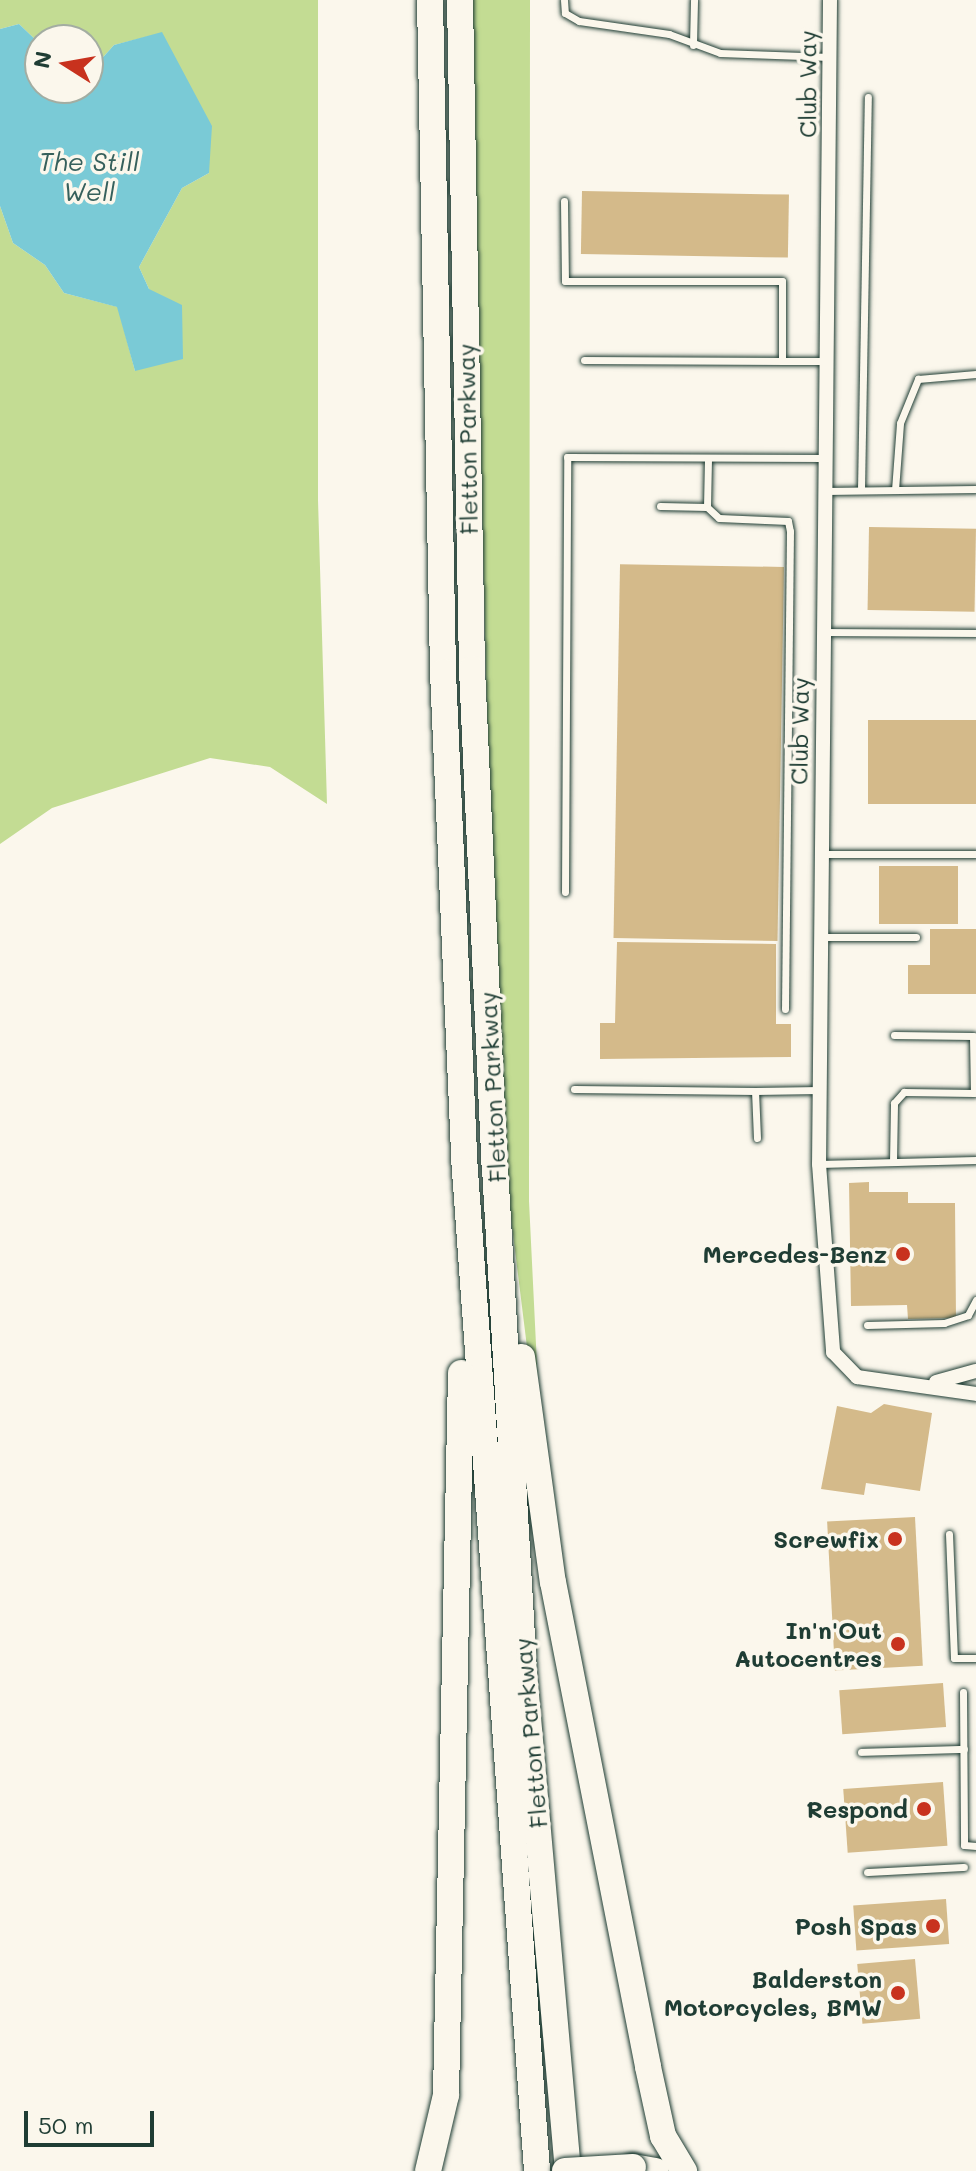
<!DOCTYPE html>
<style>
body{margin:0}
#map{position:relative;width:976px;height:2171px;overflow:hidden;background:#fbf7ec;font-family:Mali,sans-serif}
div>[style]{position:absolute}
.green>*{inset:0;background:#c3dc93}
.water>*{inset:0;background:#7acad6}
.building>*{inset:0;background:#d4ba8a;transform-origin:0 0}
.roads{filter:drop-shadow(0 0 2px #1f3d34) drop-shadow(0 0 2px #1f3d34)}
.lane>*{height:7px;margin:-3.5px;padding:0 3.5px;transform-origin:3.5px;border-radius:3.5px;background:#fbf7ec}
.street>*{height:14px;margin:-7px;padding:0 7px;transform-origin:7px;border-radius:7px;background:#fbf7ec}
.highway>*{height:26px;margin:-13px;padding:0 13px;transform-origin:13px;border-radius:13px;background:#fbf7ec}
.bridges{filter:drop-shadow(0 0 2px #1f3d34) drop-shadow(0 0 2px #1f3d34)}
.highway-bridge>*{height:26px;margin:-13px;padding:0 13px;transform-origin:13px;border-radius:13px;background:#fbf7ec}
.dots>*{width:22px;height:22px;translate:-50% -50%;box-sizing:border-box;border:4px solid #fbf7ec;border-radius:50%}
span{translate:-50% -50%;white-space:nowrap;text-align:center;line-height:1.15;-webkit-text-stroke:7px #fbf7ec;paint-order:stroke}
.street-label{font-size:24px;color:#1f3d34}
.poi-label{font-size:24px;color:#1f3d34;font-weight:700}
.right{translate:-100% -50%;text-align:right}
.water-label{font-size:26px;color:#36605c;font-style:italic}
.north{position:absolute;left:24px;top:24px;width:80px;height:80px;box-sizing:border-box;background:#fbf7ec;border:2px solid #a3ada2;border-radius:50%;rotate:281deg;font-size:22px;font-weight:700;line-height:32px;text-align:center;color:#1f3d34}
.north::after{content:'';display:block;margin:auto;width:28px;height:36px;background:#c8321e;clip-path:polygon(50% 0,100% 100%,50% 72%,0 100%)}
.scale{position:absolute;left:24px;top:2111px;width:130px;height:36px;box-sizing:border-box;border:4px solid #1f3d34;border-top:0;padding-left:10px;font-size:24px;line-height:28px;white-space:nowrap;color:#1f3d34;-webkit-text-stroke:6px #fbf7ec;paint-order:stroke}
</style>
<div id="map">
<div class="green">
<i style="clip-path:polygon(0 0,318px 0,318px 500px,327px 804px,270px 767px,210px 758px,52px 808px,0 844px,0 206px,13px 243px,45px 265px,64px 293px,118px 307px,135px 371px,149px 289px,139px 267px,182px 188px,209px 173px,162px 33px,114px 45px,88px 74px,88px 40px,40px 44px,19px 24px,0 29px)"></i>
<i style="clip-path:polygon(470px 0,530px 0,529px 1201px,542px 1468px,510px 1210px,491px 883px)"></i>
</div>
<div class="water">
<i style="clip-path:polygon(19px 24px,40px 44px,40px 88px,88px 88px,88px 74px,114px 45px,162px 32px,212px 126px,209px 173px,182px 188px,139px 267px,149px 289px,182px 305px,183px 359px,135px 371px,117px 307px,64px 293px,45px 265px,13px 243px,0 206px,0 29px)"></i>
</div>
<div class="building">
<i style="left:582px;top:191px;width:207px;height:63px;rotate:1deg"></i>
<i style="left:869px;top:527px;width:107px;height:83px;rotate:1deg"></i>
<i style="left:784px;top:567px;width:374px;height:164px;rotate:91deg"></i>
<i style="left:868px;top:720px;width:108px;height:84px"></i>
<i style="left:958px;top:866px;width:58px;height:79px;rotate:90deg"></i>
<i style="clip-path:polygon(930px 929px,976px 929px,976px 994px,908px 994px,908px 965px,930px 965px)"></i>
<i style="clip-path:polygon(617px 942px,776px 944px,776px 1024px,791px 1024px,791px 1057px,600px 1059px,600px 1023px,615px 1023px)"></i>
<i style="clip-path:polygon(869px 1182px,869px 1192px,908px 1192px,908px 1203px,955px 1203px,956px 1318px,908px 1319px,907px 1305px,851px 1306px,849px 1183px)"></i>
<i style="clip-path:polygon(884px 1404px,932px 1413px,920px 1491px,866px 1483px,864px 1495px,821px 1489px,837px 1406px,871px 1413px)"></i>
<i style="left:915px;top:1517px;width:149px;height:88px;rotate:87deg"></i>
<i style="left:943px;top:1683px;width:44px;height:104px;rotate:86deg"></i>
<i style="left:943px;top:1782px;width:64px;height:100px;rotate:86deg"></i>
<i style="left:946px;top:1899px;width:45px;height:93px;rotate:86deg"></i>
<i style="left:915px;top:1959px;width:60px;height:58px;rotate:85deg"></i>
</div>
<div class="roads">
<div class="lane">
<i style="left:564px;top:0;width:13px;rotate:86deg"></i>
<i style="left:565px;top:13px;width:16px;rotate:30deg"></i>
<i style="left:579px;top:21px;width:91px;rotate:8.2deg"></i>
<i style="left:669px;top:34px;width:54px;rotate:20.4deg"></i>
<i style="left:720px;top:53px;width:110px;rotate:2.1deg"></i>
<i style="left:693px;top:45px;width:45px;rotate:-88.7deg"></i>
<i style="left:564px;top:201px;width:80px;rotate:89.3deg"></i>
<i style="left:565px;top:281px;width:217px"></i>
<i style="left:782px;top:281px;width:80px;rotate:90deg"></i>
<i style="left:782px;top:361px;width:44px"></i>
<i style="left:584px;top:360px;width:198px;rotate:0.3deg"></i>
<i style="left:861px;top:490px;width:393px;rotate:-89deg"></i>
<i style="left:895px;top:490px;width:67px;rotate:-85.7deg"></i>
<i style="left:900px;top:423px;width:48px;rotate:-67.8deg"></i>
<i style="left:918px;top:379px;width:58px;rotate:-4.9deg"></i>
<i style="left:825px;top:491px;width:151px;rotate:-0.8deg"></i>
<i style="left:660px;top:506px;width:47px;rotate:1.2deg"></i>
<i style="left:707px;top:507px;width:49px;rotate:-88.8deg"></i>
<i style="left:707px;top:507px;width:16px;rotate:43deg"></i>
<i style="left:719px;top:518px;width:69px;rotate:2.5deg"></i>
<i style="left:788px;top:521px;width:10px;rotate:79deg"></i>
<i style="left:790px;top:531px;width:478px;rotate:90.6deg"></i>
<i style="left:825px;top:632px;width:151px;rotate:0.4deg"></i>
<i style="left:822px;top:854px;width:154px"></i>
<i style="left:565px;top:892px;width:435px;rotate:-89.7deg"></i>
<i style="left:567px;top:457px;width:258px;rotate:0.2deg"></i>
<i style="left:822px;top:937px;width:94px"></i>
<i style="left:574px;top:1089px;width:181px;rotate:0.6deg"></i>
<i style="left:757px;top:1138px;width:47px;rotate:-92.4deg"></i>
<i style="left:755px;top:1091px;width:64px;rotate:-0.9deg"></i>
<i style="left:893px;top:1162px;width:59px;rotate:-89deg"></i>
<i style="left:894px;top:1103px;width:15px;rotate:-48deg"></i>
<i style="left:904px;top:1092px;width:70px;rotate:0.8deg"></i>
<i style="left:974px;top:1093px;width:57px;rotate:-91deg"></i>
<i style="left:973px;top:1036px;width:79px;rotate:-179.3deg"></i>
<i style="left:819px;top:1164px;width:157px;rotate:-1.5deg"></i>
<i style="left:867px;top:1325px;width:77px;rotate:-1.5deg"></i>
<i style="left:944px;top:1323px;width:25px;rotate:-18deg"></i>
<i style="left:968px;top:1315px;width:17px;rotate:-62deg"></i>
<i style="left:949px;top:1534px;width:124px;rotate:87.7deg"></i>
<i style="left:954px;top:1658px;width:22px"></i>
<i style="left:963px;top:1692px;width:153px;rotate:89.6deg"></i>
<i style="left:964px;top:1845px;width:12px;rotate:5deg"></i>
<i style="left:861px;top:1752px;width:103px;rotate:-1.7deg"></i>
<i style="left:867px;top:1872px;width:97px;rotate:-3deg"></i>
</div>
<div class="street">
<i style="left:830px;top:0;width:1164px;rotate:90.54deg"></i>
<i style="left:819px;top:1164px;width:189px;rotate:85.7deg"></i>
<i style="left:833px;top:1352px;width:35px;rotate:46deg"></i>
<i style="left:857px;top:1377px;width:120px;rotate:8.1deg"></i>
<i style="left:936px;top:1382px;width:41px;rotate:-15.4deg"></i>
</div>
<div class="highway">
<i style="left:430px;top:0;width:672px;rotate:88.89deg"></i>
<i style="left:443px;top:672px;width:499px;rotate:87.5deg"></i>
<i style="left:465px;top:1171px;width:1003px;rotate:85.88deg"></i>
<i style="left:460px;top:0;width:669px;rotate:88.97deg"></i>
<i style="left:472px;top:669px;width:500px;rotate:87.4deg"></i>
<i style="left:495px;top:1168px;width:494px;rotate:86.7deg"></i>
<i style="left:523px;top:1661px;width:512px;rotate:84.96deg"></i>
<i style="left:522px;top:1357px;width:227px;rotate:82.2deg"></i>
<i style="left:553px;top:1582px;width:494px;rotate:78.9deg"></i>
<i style="left:648px;top:2067px;width:71px;rotate:77.7deg"></i>
<i style="left:663px;top:2136px;width:41px;rotate:59deg"></i>
<i style="left:633px;top:2167px;width:23px;rotate:10deg"></i>
<i style="left:428px;top:2171px;width:78px;rotate:-76.7deg"></i>
<i style="left:446px;top:2095px;width:722px;rotate:-88.81deg"></i>
</div>
</div>
<div class="bridges">
<div class="highway-bridge">
<i style="left:565px;top:2171px;width:68px;rotate:-3.4deg"></i>
</div>
</div>
<div class="dots">
<i style="left:903px;top:1254px;background:#c8321e"></i>
<i style="left:895px;top:1539px;background:#c8321e"></i>
<i style="left:898px;top:1644px;background:#c8321e"></i>
<i style="left:924px;top:1809px;background:#c8321e"></i>
<i style="left:933px;top:1926px;background:#c8321e"></i>
<i style="left:898px;top:1993px;background:#c8321e"></i>
</div>
<div class="street-label">
<span style="left:807px;top:84px;rotate:-90deg">Club Way</span>
<span style="left:467px;top:439px;rotate:-91deg">Fletton Parkway</span>
<span style="left:799px;top:731px;rotate:-89deg">Club Way</span>
<span style="left:492px;top:1087px;rotate:-93deg">Fletton Parkway</span>
<span style="left:530px;top:1733px;rotate:-95deg">Fletton Parkway</span>
</div>
<div class="poi-label">
<span class="right" style="left:887px;top:1254px">Mercedes-Benz</span>
<span class="right" style="left:879px;top:1539px">Screwfix</span>
<span class="right" style="left:882px;top:1644px">In'n'Out<br>Autocentres</span>
<span class="right" style="left:908px;top:1809px">Respond</span>
<span class="right" style="left:917px;top:1926px">Posh Spas</span>
<span class="right" style="left:882px;top:1993px">Balderston<br>Motorcycles, BMW</span>
</div>
<div class="water-label">
<span style="left:89px;top:177px">The Still<br>Well</span>
</div>
<div class="north">N</div>
<div class="scale">50 m</div>
</div>
